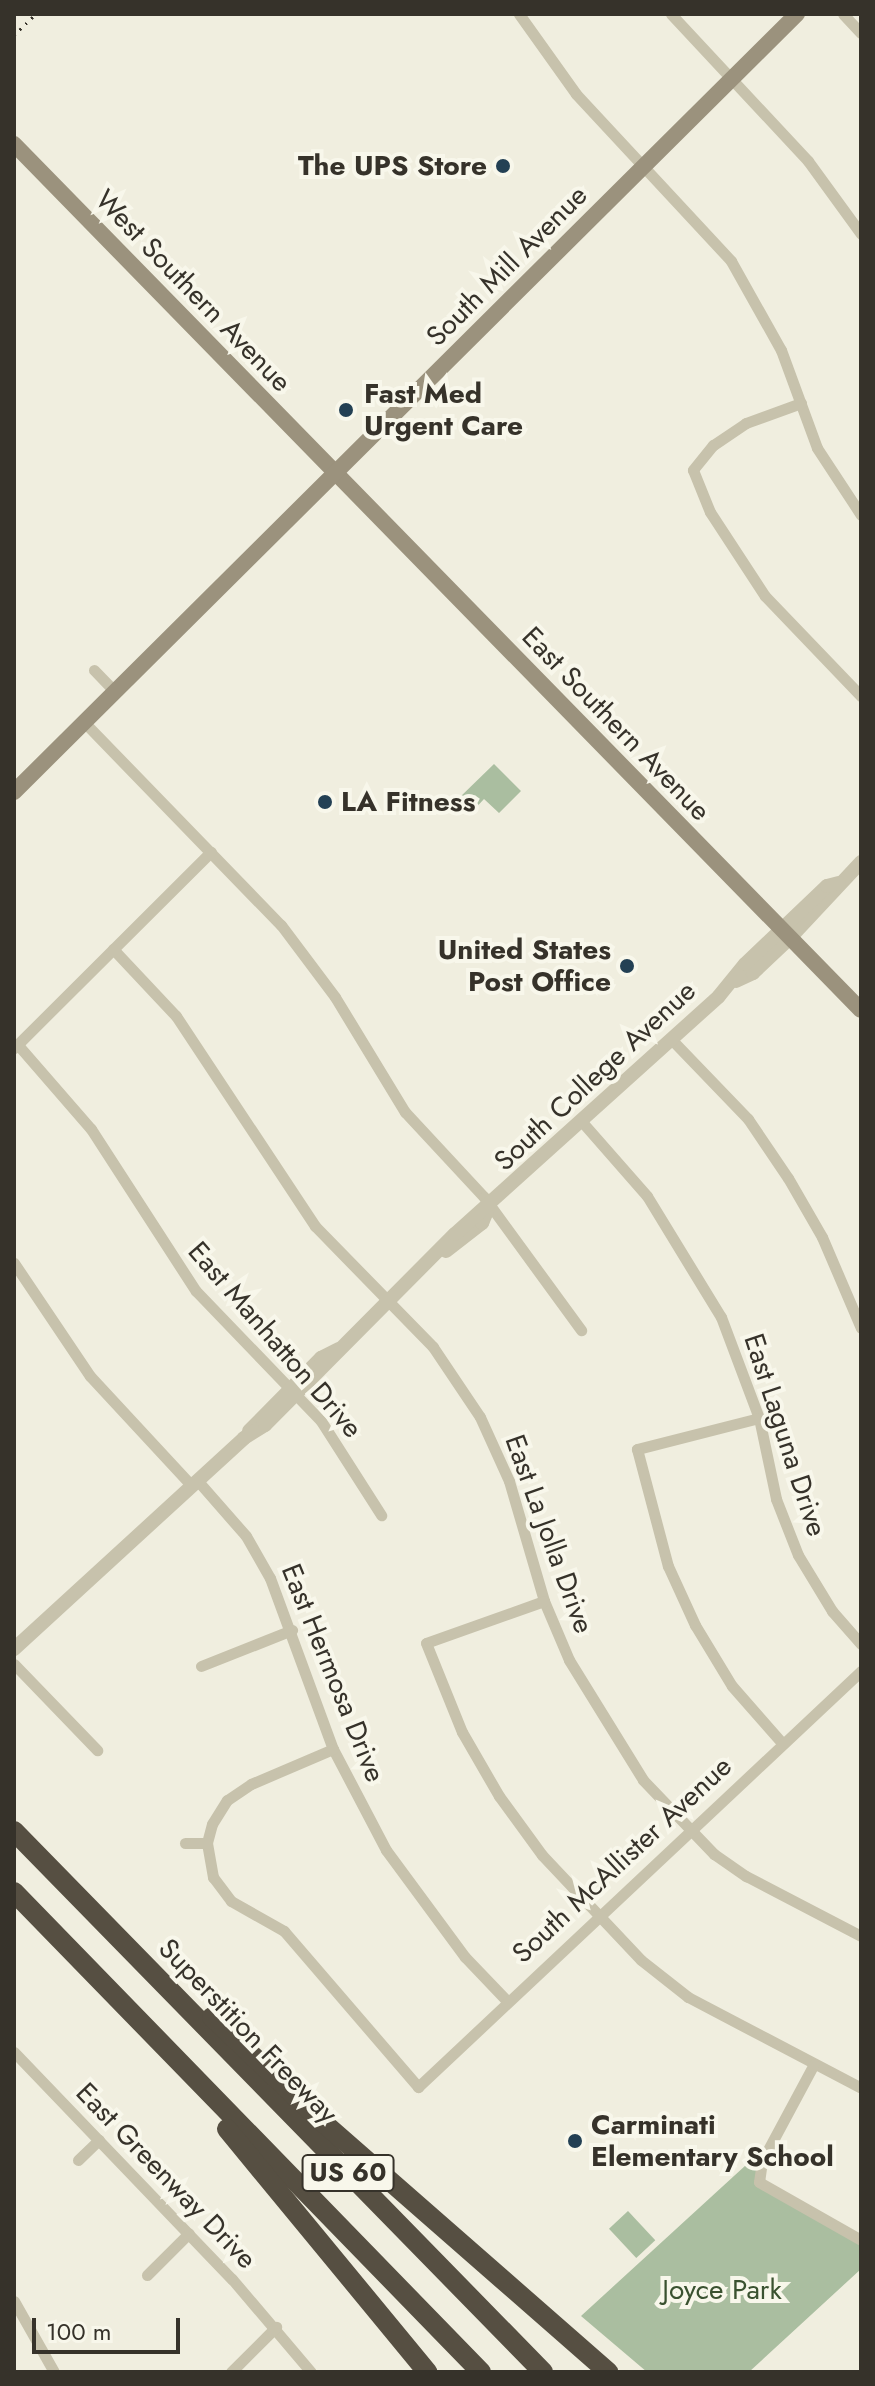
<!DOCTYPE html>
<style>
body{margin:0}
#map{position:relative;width:875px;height:2386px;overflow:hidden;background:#f0eedf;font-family:Jost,sans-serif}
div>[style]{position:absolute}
.green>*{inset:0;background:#aabea0;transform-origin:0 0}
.minor>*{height:11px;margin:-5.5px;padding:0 5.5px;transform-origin:5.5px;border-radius:5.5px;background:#c7c2ac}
.tertiary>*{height:14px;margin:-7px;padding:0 7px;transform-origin:7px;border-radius:7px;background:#c7c2ac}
.secondary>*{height:16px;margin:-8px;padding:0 8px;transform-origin:8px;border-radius:8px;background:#9b927d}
.motorway>*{height:20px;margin:-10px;padding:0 10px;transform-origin:10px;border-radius:10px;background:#564f42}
.rail>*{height:3px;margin-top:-1.5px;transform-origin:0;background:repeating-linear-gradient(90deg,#36322a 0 2px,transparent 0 8px)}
.dots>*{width:22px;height:22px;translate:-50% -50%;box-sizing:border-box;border:4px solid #f8f7eb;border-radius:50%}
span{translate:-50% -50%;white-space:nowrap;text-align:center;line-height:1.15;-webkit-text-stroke:8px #f8f7eb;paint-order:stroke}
.shield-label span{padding:2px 6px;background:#f8f7eb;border:2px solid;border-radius:6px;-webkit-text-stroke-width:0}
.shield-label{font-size:26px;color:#36322a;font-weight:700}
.poi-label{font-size:28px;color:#36322a;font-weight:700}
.right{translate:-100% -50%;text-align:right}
.left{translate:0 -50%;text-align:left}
.street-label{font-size:28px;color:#36322a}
.park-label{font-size:28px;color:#3a5230}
.frame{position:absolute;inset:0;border:16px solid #36322a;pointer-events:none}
.scale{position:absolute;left:32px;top:2318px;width:148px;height:36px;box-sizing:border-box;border:4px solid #36322a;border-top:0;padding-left:10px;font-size:24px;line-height:28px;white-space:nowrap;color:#36322a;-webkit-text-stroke:6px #f8f7eb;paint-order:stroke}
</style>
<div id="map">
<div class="green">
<i style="clip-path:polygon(494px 764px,521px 791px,499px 813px,484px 799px,471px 813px,458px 799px)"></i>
<i style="clip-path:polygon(762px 2161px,759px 2182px,861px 2240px,861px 2269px,749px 2372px,647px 2372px,581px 2316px,746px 2165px)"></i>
<i style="left:628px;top:2211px;width:40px;height:26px;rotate:47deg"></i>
</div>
<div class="minor">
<i style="left:519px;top:14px;width:98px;rotate:54.5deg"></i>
<i style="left:576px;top:94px;width:228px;rotate:47.1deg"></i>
<i style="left:731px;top:261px;width:102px;rotate:60.7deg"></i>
<i style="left:781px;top:350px;width:104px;rotate:69.8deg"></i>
<i style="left:817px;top:448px;width:80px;rotate:56.7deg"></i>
<i style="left:671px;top:14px;width:201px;rotate:47deg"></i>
<i style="left:808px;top:161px;width:90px;rotate:54deg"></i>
<i style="left:843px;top:14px;width:26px;rotate:47deg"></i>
<i style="left:801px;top:403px;width:59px;rotate:160deg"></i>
<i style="left:746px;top:423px;width:40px;rotate:146deg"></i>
<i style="left:713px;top:445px;width:32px;rotate:129deg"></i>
<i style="left:693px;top:470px;width:45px;rotate:68deg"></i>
<i style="left:710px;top:512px;width:100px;rotate:56.8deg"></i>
<i style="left:765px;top:596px;width:139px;rotate:46.2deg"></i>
<i style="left:94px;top:670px;width:30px;rotate:46deg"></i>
<i style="left:84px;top:722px;width:283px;rotate:45.9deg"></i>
<i style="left:281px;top:925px;width:90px;rotate:53.1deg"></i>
<i style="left:335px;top:997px;width:135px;rotate:58.7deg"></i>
<i style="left:405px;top:1112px;width:116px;rotate:47.1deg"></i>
<i style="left:484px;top:1197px;width:165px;rotate:53.9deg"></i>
<i style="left:113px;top:949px;width:92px;rotate:46.8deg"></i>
<i style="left:176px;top:1016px;width:252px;rotate:56.5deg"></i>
<i style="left:315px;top:1226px;width:169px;rotate:45.7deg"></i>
<i style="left:433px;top:1347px;width:84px;rotate:56.1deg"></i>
<i style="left:480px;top:1417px;width:70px;rotate:65.6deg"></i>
<i style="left:509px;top:1481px;width:125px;rotate:73.7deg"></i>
<i style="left:544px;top:1601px;width:64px;rotate:67deg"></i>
<i style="left:569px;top:1660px;width:141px;rotate:58.3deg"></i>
<i style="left:643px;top:1780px;width:103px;rotate:46.2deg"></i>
<i style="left:714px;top:1854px;width:39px;rotate:35deg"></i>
<i style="left:746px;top:1876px;width:130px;rotate:27.6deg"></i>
<i style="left:672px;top:1040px;width:110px;rotate:46.1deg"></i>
<i style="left:748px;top:1119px;width:71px;rotate:55.9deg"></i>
<i style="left:788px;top:1178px;width:68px;rotate:60deg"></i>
<i style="left:822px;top:1237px;width:99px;rotate:66.8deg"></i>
<i style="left:18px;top:1045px;width:111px;rotate:49deg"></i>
<i style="left:91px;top:1129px;width:193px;rotate:57.1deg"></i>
<i style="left:196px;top:1291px;width:180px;rotate:46.1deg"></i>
<i style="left:321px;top:1421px;width:112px;rotate:57.4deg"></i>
<i style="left:14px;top:1048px;width:278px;rotate:-44.9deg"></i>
<i style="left:583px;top:1123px;width:97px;rotate:48.8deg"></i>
<i style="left:647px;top:1196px;width:142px;rotate:58.6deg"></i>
<i style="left:721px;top:1317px;width:108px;rotate:69.4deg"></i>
<i style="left:759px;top:1418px;width:83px;rotate:78.1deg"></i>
<i style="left:776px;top:1499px;width:60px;rotate:68.6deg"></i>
<i style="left:798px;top:1555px;width:66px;rotate:58.7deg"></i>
<i style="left:832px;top:1611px;width:44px;rotate:48.7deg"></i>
<i style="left:14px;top:1263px;width:136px;rotate:56.1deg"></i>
<i style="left:90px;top:1376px;width:149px;rotate:47.2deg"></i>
<i style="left:759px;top:1418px;width:126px;rotate:165.7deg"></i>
<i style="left:637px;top:1449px;width:121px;rotate:75.2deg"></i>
<i style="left:668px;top:1566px;width:65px;rotate:65.4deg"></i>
<i style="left:695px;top:1625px;width:71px;rotate:58.8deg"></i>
<i style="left:732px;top:1686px;width:77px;rotate:48.7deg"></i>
<i style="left:197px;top:1480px;width:74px;rotate:48.8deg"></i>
<i style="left:246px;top:1536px;width:48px;rotate:60.3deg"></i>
<i style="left:270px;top:1578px;width:182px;rotate:69.8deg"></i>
<i style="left:333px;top:1749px;width:114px;rotate:62.3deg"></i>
<i style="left:386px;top:1850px;width:133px;rotate:53.6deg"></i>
<i style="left:465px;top:1957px;width:61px;rotate:46.3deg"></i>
<i style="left:544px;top:1601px;width:125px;rotate:160.4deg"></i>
<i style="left:426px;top:1643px;width:96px;rotate:68deg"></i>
<i style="left:462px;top:1732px;width:74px;rotate:60deg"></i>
<i style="left:499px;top:1796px;width:73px;rotate:53.9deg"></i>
<i style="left:542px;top:1855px;width:144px;rotate:46.7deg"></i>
<i style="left:641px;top:1960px;width:60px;rotate:38.2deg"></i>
<i style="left:688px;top:1997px;width:195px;rotate:27.7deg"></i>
<i style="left:14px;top:1664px;width:120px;rotate:46deg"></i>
<i style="left:201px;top:1666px;width:98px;rotate:-21.6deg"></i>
<i style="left:333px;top:1749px;width:89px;rotate:156.9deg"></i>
<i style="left:251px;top:1784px;width:29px;rotate:146deg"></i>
<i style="left:227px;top:1800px;width:28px;rotate:122deg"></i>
<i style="left:212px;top:1824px;width:20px;rotate:105deg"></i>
<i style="left:207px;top:1843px;width:35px;rotate:80deg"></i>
<i style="left:213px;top:1877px;width:30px;rotate:53deg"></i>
<i style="left:231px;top:1901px;width:61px;rotate:29.5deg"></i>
<i style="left:284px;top:1931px;width:206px;rotate:49.3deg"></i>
<i style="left:418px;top:2087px;width:608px;rotate:-43.2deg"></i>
<i style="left:185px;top:1843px;width:22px"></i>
<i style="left:14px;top:2052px;width:315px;rotate:46.2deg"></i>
<i style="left:232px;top:2279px;width:122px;rotate:49.7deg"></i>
<i style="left:814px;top:2064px;width:110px;rotate:118.2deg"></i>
<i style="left:762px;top:2161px;width:21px;rotate:98deg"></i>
<i style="left:759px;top:2182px;width:117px;rotate:29.6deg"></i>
<i style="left:78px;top:2160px;width:29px;rotate:-44deg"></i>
<i style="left:147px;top:2275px;width:59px;rotate:-45deg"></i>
<i style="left:14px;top:2301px;width:81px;rotate:60.6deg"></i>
<i style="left:231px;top:2372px;width:64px;rotate:-45deg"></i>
</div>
<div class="tertiary">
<i style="left:736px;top:981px;width:19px;rotate:-25deg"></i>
<i style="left:753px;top:973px;width:51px;rotate:-43.4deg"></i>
<i style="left:790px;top:938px;width:104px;rotate:-46.9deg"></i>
<i style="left:446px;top:1251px;width:46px;rotate:-37.9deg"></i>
<i style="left:482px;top:1223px;width:15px;rotate:-67deg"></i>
<i style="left:249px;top:1431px;width:103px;rotate:-45.4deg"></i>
<i style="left:321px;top:1358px;width:20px;rotate:-27deg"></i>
<i style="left:14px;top:1649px;width:312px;rotate:-42.5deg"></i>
<i style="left:244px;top:1438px;width:25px;rotate:-32deg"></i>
<i style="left:265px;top:1425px;width:269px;rotate:-45.2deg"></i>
<i style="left:455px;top:1234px;width:355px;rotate:-42deg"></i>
<i style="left:719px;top:996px;width:41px;rotate:-50.9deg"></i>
<i style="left:745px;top:964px;width:113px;rotate:-43.6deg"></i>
<i style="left:827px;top:886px;width:12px;rotate:-14deg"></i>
</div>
<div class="secondary">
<i style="left:14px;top:144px;width:1211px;rotate:45.64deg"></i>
<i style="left:14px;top:792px;width:1104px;rotate:-44.82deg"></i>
</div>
<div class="motorway">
<i style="left:14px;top:1831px;width:757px;rotate:45.64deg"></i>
<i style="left:14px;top:1892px;width:670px;rotate:45.79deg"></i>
<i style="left:212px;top:2017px;width:146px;rotate:43.6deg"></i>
<i style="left:318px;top:2118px;width:386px;rotate:41.2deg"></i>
<i style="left:227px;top:2129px;width:315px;rotate:50.5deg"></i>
</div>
<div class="rail">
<i style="left:14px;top:35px;width:30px;rotate:-44deg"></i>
</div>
<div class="dots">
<i style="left:503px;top:166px;background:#234054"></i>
<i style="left:346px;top:410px;background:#234054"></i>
<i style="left:325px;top:802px;background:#234054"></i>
<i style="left:627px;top:966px;background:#234054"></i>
<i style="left:575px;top:2141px;background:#234054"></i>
</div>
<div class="shield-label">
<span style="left:348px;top:2173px">US 60</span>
</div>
<div class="poi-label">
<span class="right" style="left:487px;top:166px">The UPS Store</span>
<span class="left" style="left:364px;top:410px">Fast Med<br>Urgent Care</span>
<span class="left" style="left:341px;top:802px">LA Fitness</span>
<span class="right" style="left:611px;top:966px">United States<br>Post Office</span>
<span class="left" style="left:591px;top:2141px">Carminati<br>Elementary School</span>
</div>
<div class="street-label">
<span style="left:507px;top:266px;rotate:-45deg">South Mill Avenue</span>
<span style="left:193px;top:291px;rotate:46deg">West Southern Avenue</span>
<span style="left:616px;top:724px;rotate:46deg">East Southern Avenue</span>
<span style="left:595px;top:1076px;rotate:-43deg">South College Avenue</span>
<span style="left:275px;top:1340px;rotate:49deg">East Manhatton Drive</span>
<span style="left:785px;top:1435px;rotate:72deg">East Laguna Drive</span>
<span style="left:549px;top:1534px;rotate:70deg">East La Jolla Drive</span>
<span style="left:333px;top:1673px;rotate:68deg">East Hermosa Drive</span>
<span style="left:622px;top:1860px;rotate:-43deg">South McAllister Avenue</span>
<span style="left:248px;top:2031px;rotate:46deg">Superstition Freeway</span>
<span style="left:166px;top:2176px;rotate:46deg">East Greenway Drive</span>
</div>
<div class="park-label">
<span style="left:722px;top:2290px">Joyce Park</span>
</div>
<div class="frame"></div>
<div class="scale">100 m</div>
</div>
